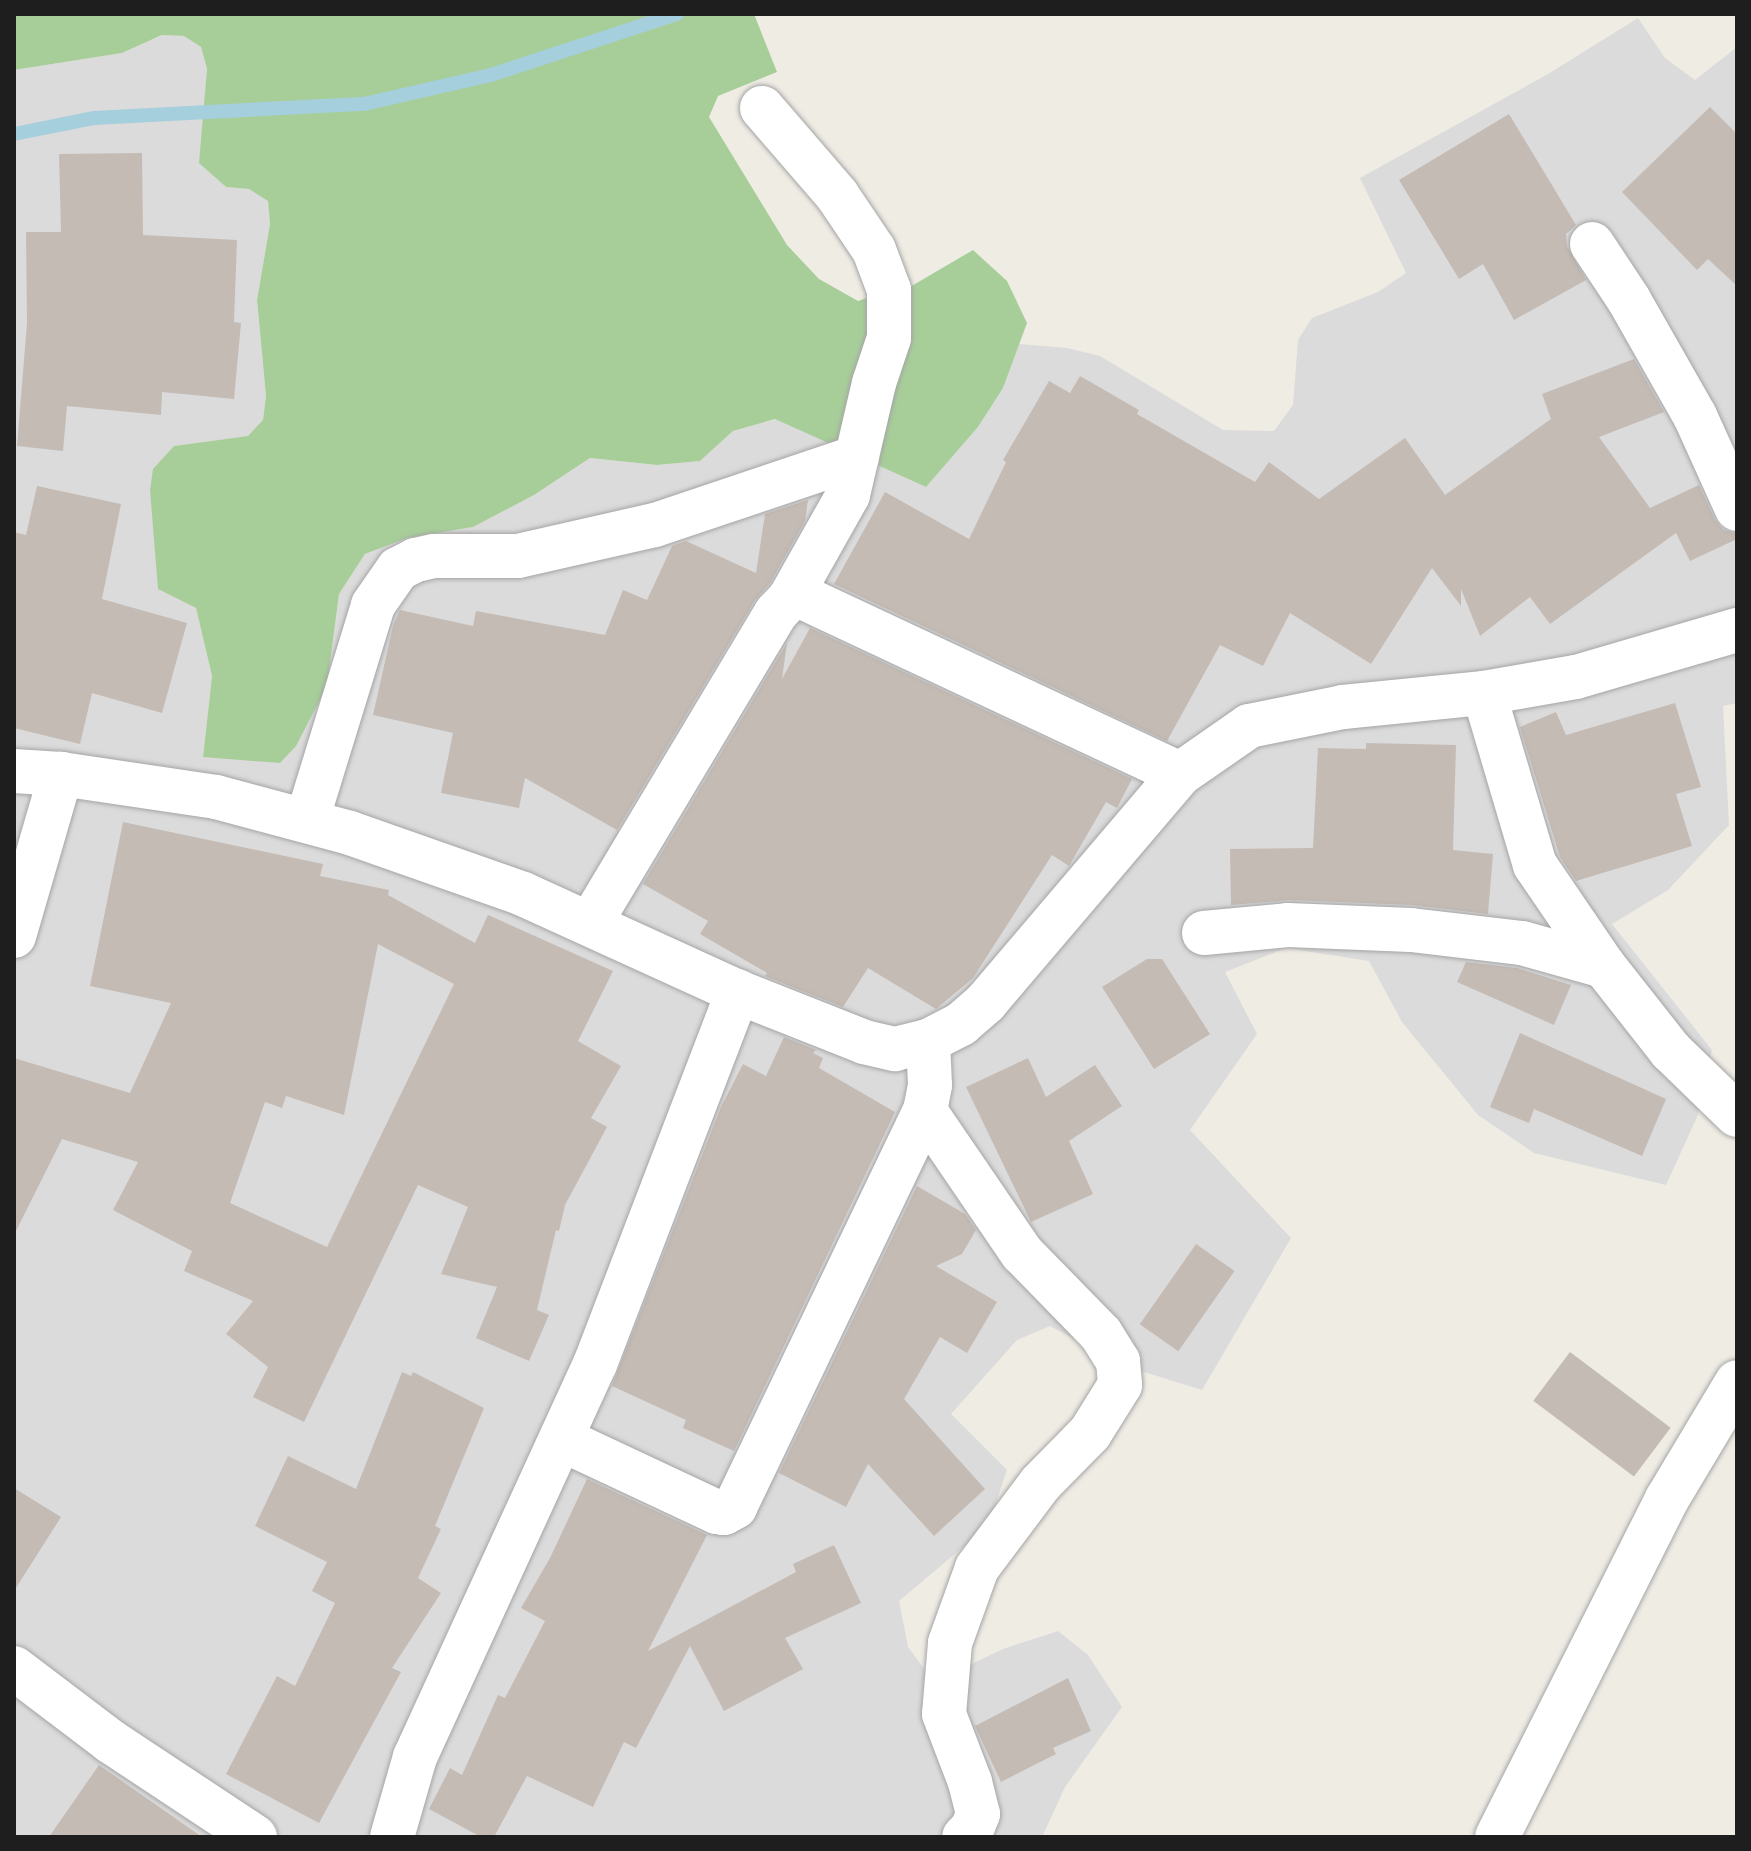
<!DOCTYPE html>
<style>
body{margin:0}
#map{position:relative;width:1751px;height:1851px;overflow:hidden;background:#efece4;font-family:Inter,sans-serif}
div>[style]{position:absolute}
.residential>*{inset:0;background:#dcdbdb}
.forest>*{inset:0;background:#a7ce99}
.stream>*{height:14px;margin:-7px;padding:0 7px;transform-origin:7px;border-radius:7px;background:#a5cfdd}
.building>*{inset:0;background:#c4bbb4;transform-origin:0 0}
.roads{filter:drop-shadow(0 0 2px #a5a5a5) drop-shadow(0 0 2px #a5a5a5)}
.minor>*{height:44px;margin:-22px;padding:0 22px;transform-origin:22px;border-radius:22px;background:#fff}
.tertiary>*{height:44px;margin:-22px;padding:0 22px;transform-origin:22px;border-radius:22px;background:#fff}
span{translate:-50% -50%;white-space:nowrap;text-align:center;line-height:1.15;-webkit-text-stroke:8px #fff;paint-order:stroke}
.frame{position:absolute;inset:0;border:16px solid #1e1e1e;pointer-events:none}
</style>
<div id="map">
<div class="residential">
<i style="clip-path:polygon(1638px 18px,1665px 58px,1695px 80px,1737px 47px,1737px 703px,1723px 706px,1729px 825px,1668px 890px,1612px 924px,1712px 1050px,1697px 1117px,1666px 1185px,1534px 1153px,1478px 1115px,1402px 1022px,1369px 961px,1286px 948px,1225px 972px,1257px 1034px,1190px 1130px,1291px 1238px,1202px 1390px,1125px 1366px,1050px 1326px,1017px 1340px,951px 1414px,1007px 1470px,988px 1526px,899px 1601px,908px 1647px,934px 1682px,1003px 1649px,1058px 1631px,1088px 1655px,1122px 1707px,1065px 1787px,1042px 1837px,14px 1837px,14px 70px,122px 53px,163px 35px,184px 36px,201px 47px,207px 69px,200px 163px,226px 187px,249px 189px,268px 201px,270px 224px,257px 300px,266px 396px,263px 420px,249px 436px,174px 446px,196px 608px,212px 676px,203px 757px,327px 686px,339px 594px,365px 554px,407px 538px,473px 527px,534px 495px,590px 458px,657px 465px,700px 461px,733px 431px,776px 419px,926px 487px,978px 427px,1003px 388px,1019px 344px,1067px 348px,1100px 356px,1223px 430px,1274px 431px,1293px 405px,1298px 340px,1312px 318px,1378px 292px,1406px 273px,1360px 178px,1548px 74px)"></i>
</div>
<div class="forest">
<i style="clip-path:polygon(14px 14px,754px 14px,777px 72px,718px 96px,709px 117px,787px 245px,819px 279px,858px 301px,889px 290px,903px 291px,973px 250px,1007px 281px,1027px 323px,1003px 388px,978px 427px,926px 487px,775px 419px,733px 431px,700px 461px,657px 465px,590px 458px,534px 495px,473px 527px,407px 538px,365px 554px,339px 594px,327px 686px,296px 746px,280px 763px,203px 757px,212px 676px,196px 608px,158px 589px,150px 490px,153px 469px,174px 446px,248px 436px,263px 420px,266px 396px,257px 300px,270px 224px,268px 201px,249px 189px,226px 187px,199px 163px,207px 69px,201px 47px,184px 36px,162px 35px,122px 53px,14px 70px)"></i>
</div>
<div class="stream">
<i style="left:14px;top:134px;width:82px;rotate:-11.3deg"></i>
<i style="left:94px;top:118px;width:270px;rotate:-3deg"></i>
<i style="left:364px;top:104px;width:130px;rotate:-12.9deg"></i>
<i style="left:491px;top:75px;width:196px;rotate:-18.2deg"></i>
</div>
<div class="building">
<i style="clip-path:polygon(1710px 107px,1737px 134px,1737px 286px,1708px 259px,1697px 270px,1622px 192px)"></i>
<i style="clip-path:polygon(1509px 114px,1576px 225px,1566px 234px,1567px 246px,1586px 280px,1514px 320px,1483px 264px,1459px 279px,1399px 180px)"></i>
<i style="clip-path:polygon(142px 153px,143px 235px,237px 240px,234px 322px,241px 323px,234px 399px,162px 392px,161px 415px,67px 406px,63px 451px,17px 446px,27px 323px,26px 232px,61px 232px,59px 154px)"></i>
<i style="clip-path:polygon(1634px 359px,1664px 412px,1599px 437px,1650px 508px,1699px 485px,1715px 520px,1723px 530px,1737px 534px,1737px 539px,1690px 561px,1676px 533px,1550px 624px,1530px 597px,1480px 636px,1461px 589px,1461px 606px,1432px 568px,1371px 664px,1290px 613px,1263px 666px,1220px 645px,1167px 741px,834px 584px,885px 492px,969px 539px,1006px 462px,1003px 460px,1049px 381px,1070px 393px,1080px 376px,1139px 410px,1137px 414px,1255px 482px,1269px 462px,1319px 499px,1405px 438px,1445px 495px,1551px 419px,1542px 394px)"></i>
<i style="clip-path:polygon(37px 486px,121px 504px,102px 599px,187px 623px,162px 713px,92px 693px,80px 744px,14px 728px,14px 532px,26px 535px)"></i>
<i style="clip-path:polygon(808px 500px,805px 521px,770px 583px,755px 600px,617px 830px,525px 778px,519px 808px,441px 793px,453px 733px,373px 715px,393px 626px,400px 610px,473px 626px,476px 611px,605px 635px,623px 590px,647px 600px,672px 546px,686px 541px,756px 573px,765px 514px)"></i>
<i style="clip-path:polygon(810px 628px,1132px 779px,1117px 808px,1106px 802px,1069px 866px,1052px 855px,973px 978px,936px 1009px,868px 968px,843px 1007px,765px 976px,767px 973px,700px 934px,708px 921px,643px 884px,787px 643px,782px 679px)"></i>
<i style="clip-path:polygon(1675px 703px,1701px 787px,1676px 794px,1692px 846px,1576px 881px,1560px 857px,1520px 727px,1556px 712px,1566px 735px)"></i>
<i style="clip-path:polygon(1366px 743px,1456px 745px,1453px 850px,1493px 854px,1488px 914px,1412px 905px,1289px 900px,1231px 905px,1230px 849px,1313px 848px,1318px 748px,1366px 749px)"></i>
<i style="clip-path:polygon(evenodd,123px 822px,323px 864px,320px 876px,389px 890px,388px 895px,475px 943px,488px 915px,613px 971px,578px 1041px,621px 1066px,591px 1118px,607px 1127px,565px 1205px,559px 1231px,556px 1230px,537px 1310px,549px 1315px,529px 1361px,476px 1338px,497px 1287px,441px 1274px,468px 1207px,418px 1185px,304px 1422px,253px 1397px,268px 1367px,226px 1334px,253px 1301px,184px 1271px,192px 1251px,113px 1210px,138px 1162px,62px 1139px,14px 1235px,14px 1058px,130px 1093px,171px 1003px,90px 986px,123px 822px,378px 944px,454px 984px,327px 1247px,230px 1203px,265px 1102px,282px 1108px,286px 1096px,344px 1115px,378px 944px)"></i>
<i style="clip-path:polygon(1147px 959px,1162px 959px,1210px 1034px,1154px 1069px,1102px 987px)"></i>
<i style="clip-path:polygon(1466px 962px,1517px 968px,1571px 985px,1554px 1025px,1457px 982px)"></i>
<i style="clip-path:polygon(1520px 1033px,1666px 1099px,1642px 1156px,1534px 1109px,1529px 1123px,1490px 1107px)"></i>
<i style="clip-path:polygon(784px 1037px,816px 1050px,813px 1053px,823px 1058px,819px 1068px,895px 1112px,734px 1451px,683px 1428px,686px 1420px,612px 1386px,721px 1107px,743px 1064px,766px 1076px)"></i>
<i style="clip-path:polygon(1028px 1058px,1046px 1097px,1095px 1065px,1122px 1106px,1069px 1141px,1093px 1194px,1031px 1222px,966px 1087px)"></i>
<i style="clip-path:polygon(917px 1186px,965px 1214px,976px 1230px,962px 1254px,936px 1266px,997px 1302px,967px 1353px,940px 1337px,904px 1399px,985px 1489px,934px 1536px,868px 1464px,846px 1507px,779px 1473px)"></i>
<i style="left:1196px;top:1244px;width:47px;height:98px;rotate:35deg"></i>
<i style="left:1570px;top:1352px;width:126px;height:61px;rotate:37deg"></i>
<i style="clip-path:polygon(402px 1372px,411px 1376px,413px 1372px,484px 1408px,435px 1526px,441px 1529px,418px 1578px,441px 1593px,392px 1668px,401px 1672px,319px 1823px,226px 1774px,277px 1676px,295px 1686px,335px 1603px,312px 1591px,327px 1562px,255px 1526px,288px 1456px,356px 1489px)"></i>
<i style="clip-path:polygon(587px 1479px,707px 1535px,648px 1651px,796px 1572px,793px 1564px,834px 1545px,861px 1603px,785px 1638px,803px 1669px,724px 1711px,690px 1646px,636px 1748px,624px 1742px,593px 1807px,527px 1776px,494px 1837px,481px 1837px,429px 1809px,450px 1768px,462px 1775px,498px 1695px,505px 1698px,545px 1621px,521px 1608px,550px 1558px)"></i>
<i style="clip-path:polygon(14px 1488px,61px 1517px,14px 1591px)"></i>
<i style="clip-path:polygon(1068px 1678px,1091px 1731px,1053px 1748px,1056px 1754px,1001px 1782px,975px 1726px)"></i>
<i style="clip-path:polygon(99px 1765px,152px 1802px,202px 1837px,49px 1837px)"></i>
</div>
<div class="roads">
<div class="minor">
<i style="left:762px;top:108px;width:115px;rotate:49.2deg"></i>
<i style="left:837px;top:195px;width:66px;rotate:56.1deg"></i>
<i style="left:874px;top:250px;width:43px;rotate:69.4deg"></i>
<i style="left:889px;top:290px;width:48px;rotate:90deg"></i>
<i style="left:889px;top:338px;width:47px;rotate:108.4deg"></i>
<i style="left:874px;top:383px;width:115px;rotate:103.1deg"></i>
<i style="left:848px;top:495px;width:118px;rotate:119.4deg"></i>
<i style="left:1592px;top:244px;width:67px;rotate:56.5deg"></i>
<i style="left:1629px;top:300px;width:133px;rotate:60.4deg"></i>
<i style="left:1695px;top:416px;width:102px;rotate:65.7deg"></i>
<i style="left:1484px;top:693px;width:179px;rotate:73.5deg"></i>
<i style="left:1535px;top:865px;width:122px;rotate:55.7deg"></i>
<i style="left:1604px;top:966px;width:108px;rotate:51.8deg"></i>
<i style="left:1671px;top:1051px;width:92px;rotate:44.1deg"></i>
<i style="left:307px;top:820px;width:225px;rotate:-72.9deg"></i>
<i style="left:373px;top:605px;width:44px;rotate:-55.2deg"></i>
<i style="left:398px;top:569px;width:20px;rotate:-27deg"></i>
<i style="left:416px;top:560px;width:18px;rotate:-13deg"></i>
<i style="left:434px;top:556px;width:84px"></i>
<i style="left:518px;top:556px;width:140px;rotate:-12.8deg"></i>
<i style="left:655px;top:525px;width:213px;rotate:-18.6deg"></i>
<i style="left:591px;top:922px;width:360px;rotate:-59.1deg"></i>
<i style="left:776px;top:613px;width:21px;rotate:-47deg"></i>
<i style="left:790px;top:598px;width:12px;rotate:-5deg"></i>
<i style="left:802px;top:597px;width:417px;rotate:25.1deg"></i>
<i style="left:1204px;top:933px;width:84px;rotate:-5.4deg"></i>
<i style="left:1288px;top:925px;width:123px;rotate:2.3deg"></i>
<i style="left:1411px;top:930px;width:112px;rotate:6.7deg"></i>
<i style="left:1522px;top:943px;width:85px;rotate:15.7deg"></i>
<i style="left:14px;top:936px;width:169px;rotate:-73.8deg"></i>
<i style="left:925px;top:1111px;width:172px;rotate:55.7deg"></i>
<i style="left:1022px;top:1253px;width:113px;rotate:45.7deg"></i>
<i style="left:1101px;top:1334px;width:32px;rotate:58deg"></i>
<i style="left:1118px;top:1361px;width:24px;rotate:85deg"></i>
<i style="left:1120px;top:1385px;width:57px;rotate:122deg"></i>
<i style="left:1090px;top:1433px;width:71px;rotate:134.4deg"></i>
<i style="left:1040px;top:1484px;width:105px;rotate:126.9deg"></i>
<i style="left:977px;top:1568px;width:80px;rotate:109.8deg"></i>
<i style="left:950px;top:1643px;width:71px;rotate:94.8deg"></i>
<i style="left:944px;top:1714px;width:73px;rotate:69.1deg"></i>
<i style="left:970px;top:1782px;width:33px;rotate:76deg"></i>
<i style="left:978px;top:1814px;width:16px;rotate:112deg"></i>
<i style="left:972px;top:1829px;width:11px;rotate:135deg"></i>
<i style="left:561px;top:1439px;width:172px;rotate:25.1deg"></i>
<i style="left:717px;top:1512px;width:7px;rotate:8deg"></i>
<i style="left:724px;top:1513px;width:13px;rotate:-29deg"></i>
<i style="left:735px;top:1507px;width:439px;rotate:-64.4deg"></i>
<i style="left:925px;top:1111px;width:26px;rotate:-79deg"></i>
<i style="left:930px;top:1085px;width:44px;rotate:-92.6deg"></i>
<i style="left:14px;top:1668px;width:121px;rotate:37.2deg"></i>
<i style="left:110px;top:1741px;width:174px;rotate:33.5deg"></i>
<i style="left:1497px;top:1837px;width:378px;rotate:-63.3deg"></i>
<i style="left:1667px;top:1499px;width:136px;rotate:-59.1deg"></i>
</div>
<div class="tertiary">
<i style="left:14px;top:771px;width:47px;rotate:3.7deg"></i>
<i style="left:61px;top:774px;width:157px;rotate:8.4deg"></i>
<i style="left:216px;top:797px;width:139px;rotate:15deg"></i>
<i style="left:350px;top:833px;width:183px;rotate:19.4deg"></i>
<i style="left:523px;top:894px;width:236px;rotate:24.5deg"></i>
<i style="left:392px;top:1837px;width:83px;rotate:-74deg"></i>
<i style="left:415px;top:1757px;width:432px;rotate:-65.4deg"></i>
<i style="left:595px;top:1364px;width:399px;rotate:-69deg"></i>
<i style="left:738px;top:992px;width:136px;rotate:21.6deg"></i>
<i style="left:864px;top:1042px;width:32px;rotate:13deg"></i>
<i style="left:895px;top:1049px;width:34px;rotate:-14deg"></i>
<i style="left:928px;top:1041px;width:37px;rotate:-27deg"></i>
<i style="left:961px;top:1024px;width:33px;rotate:-41deg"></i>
<i style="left:986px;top:1002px;width:299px;rotate:-49.6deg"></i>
<i style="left:1180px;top:774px;width:84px;rotate:-34.8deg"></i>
<i style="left:1249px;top:726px;width:96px;rotate:-11.4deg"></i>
<i style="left:1343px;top:707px;width:142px;rotate:-5.7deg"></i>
<i style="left:1484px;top:693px;width:93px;rotate:-9.9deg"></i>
<i style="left:1576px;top:677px;width:168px;rotate:-16.3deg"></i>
</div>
</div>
<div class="frame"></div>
</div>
